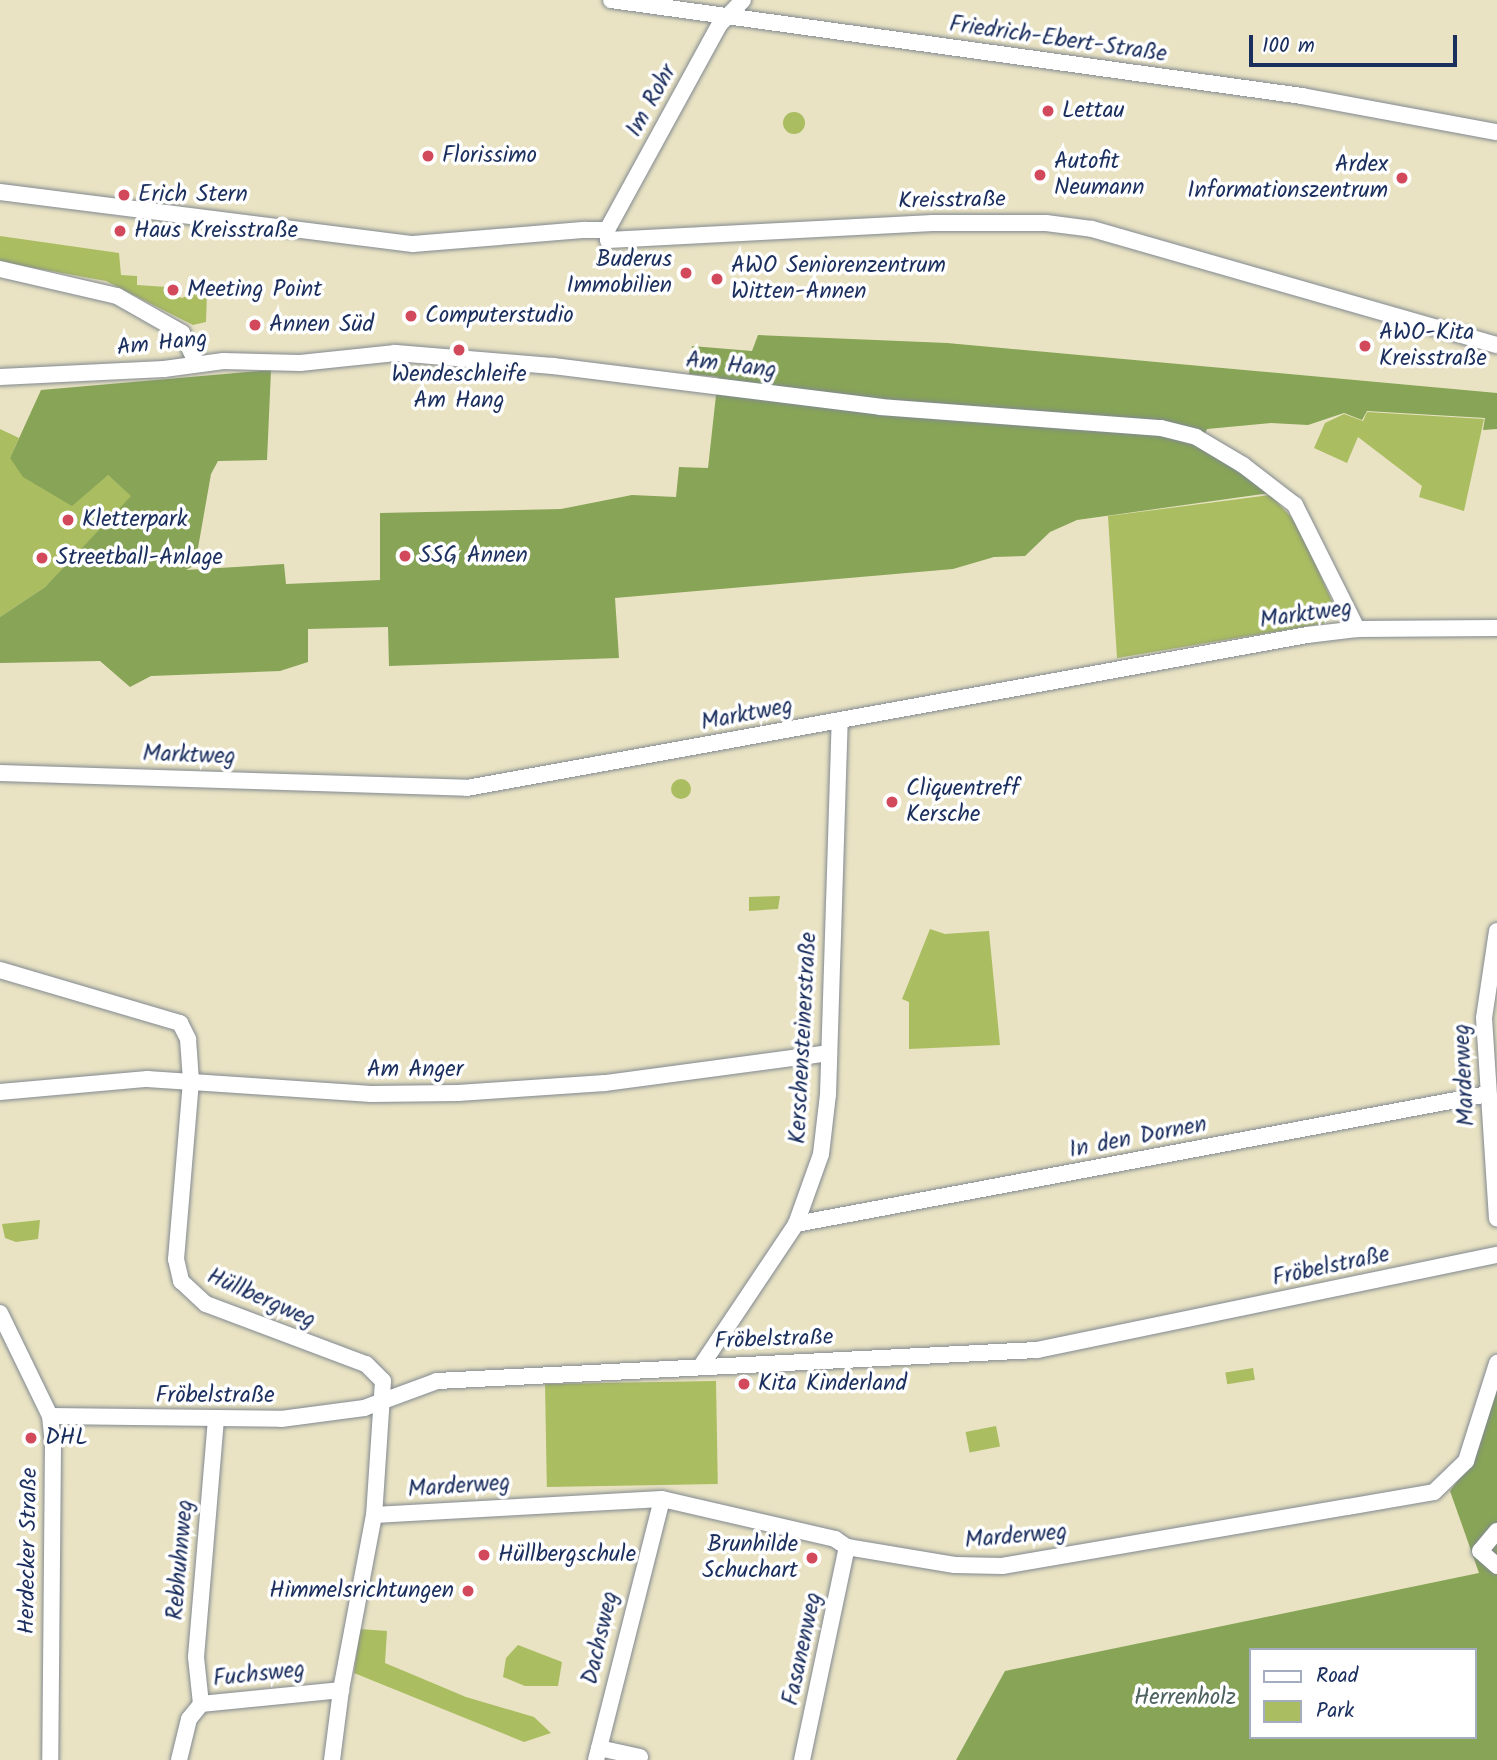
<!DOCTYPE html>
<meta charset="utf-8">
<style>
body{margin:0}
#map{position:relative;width:1497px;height:1760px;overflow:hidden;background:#e9e3c3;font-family:Kalam,sans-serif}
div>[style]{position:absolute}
.green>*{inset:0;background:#aabd61;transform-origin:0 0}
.round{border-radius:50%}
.forest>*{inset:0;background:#87a457}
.roads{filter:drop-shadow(0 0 2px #828990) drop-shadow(0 0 2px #828990)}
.minor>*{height:16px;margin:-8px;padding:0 8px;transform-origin:8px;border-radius:8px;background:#fff}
.dots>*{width:19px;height:19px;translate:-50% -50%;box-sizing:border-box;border:4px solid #fff;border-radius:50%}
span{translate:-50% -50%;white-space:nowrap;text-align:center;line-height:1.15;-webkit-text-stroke:7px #fff;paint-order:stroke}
.street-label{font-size:23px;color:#1b2f5e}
.poi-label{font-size:23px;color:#1b2f5e}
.left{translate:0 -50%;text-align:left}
.right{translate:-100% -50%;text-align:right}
.park-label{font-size:23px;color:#4d615f}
.legend{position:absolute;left:1249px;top:1648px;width:228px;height:91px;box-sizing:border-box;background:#fff;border:2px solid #a4acbf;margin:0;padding:9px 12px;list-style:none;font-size:21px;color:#1b2f5e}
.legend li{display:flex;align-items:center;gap:14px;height:35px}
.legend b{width:35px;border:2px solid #a4acbf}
.scale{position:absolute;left:1249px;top:35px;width:208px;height:32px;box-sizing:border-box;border:4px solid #1b2f5e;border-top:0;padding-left:9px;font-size:21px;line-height:24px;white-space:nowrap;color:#1b2f5e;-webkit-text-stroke:5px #fff;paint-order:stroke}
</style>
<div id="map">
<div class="green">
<i class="round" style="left:783px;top:112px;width:22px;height:22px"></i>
<i style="clip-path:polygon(0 236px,119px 253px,121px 275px,137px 276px,137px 285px,167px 287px,167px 293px,182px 298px,203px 289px,207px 292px,206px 322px,193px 325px,106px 281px,7px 263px,0 277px)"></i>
<i style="clip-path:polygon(1367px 412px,1484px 419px,1464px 511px,1419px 497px,1422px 486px,1358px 437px,1347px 463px,1314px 448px,1325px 423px,1344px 414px,1363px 421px)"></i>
<i style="clip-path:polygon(0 429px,19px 438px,10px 458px,108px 475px,132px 496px,45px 587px,0 617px)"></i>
<i style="clip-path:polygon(1270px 495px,1297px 523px,1335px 608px,1326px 623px,1117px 658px,1108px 516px)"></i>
<i class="round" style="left:671px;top:779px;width:20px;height:20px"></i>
<i style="clip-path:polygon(780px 896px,778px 909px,749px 911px,749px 897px)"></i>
<i style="clip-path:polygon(930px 929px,945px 934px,989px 931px,1000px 1045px,909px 1049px,909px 1002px,902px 999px)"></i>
<i style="clip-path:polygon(40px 1220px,38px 1239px,16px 1242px,5px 1238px,2px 1224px)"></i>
<i style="left:1253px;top:1368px;width:12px;height:28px;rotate:81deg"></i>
<i style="left:716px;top:1381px;width:103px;height:171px;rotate:89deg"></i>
<i style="left:996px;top:1426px;width:21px;height:31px;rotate:79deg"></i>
<i style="clip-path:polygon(360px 1629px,387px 1631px,385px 1663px,466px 1697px,534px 1717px,551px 1733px,524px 1742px,354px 1673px)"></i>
<i style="clip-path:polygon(518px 1645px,562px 1662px,558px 1686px,525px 1686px,503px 1677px,506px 1658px)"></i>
</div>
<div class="forest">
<i style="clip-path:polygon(758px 335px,947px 343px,1497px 393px,1497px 429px,1483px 430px,1485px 418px,1367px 411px,1362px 420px,1344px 413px,1308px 425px,1271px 423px,1207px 429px,1199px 446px,1270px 493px,1077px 520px,1050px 532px,1025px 556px,994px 557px,953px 569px,615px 598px,619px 658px,389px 666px,388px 627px,308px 629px,308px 662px,280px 671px,151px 676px,130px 687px,100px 661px,0 663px,0 617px,45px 587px,131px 496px,108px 475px,72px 506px,23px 477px,10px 458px,41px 390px,271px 370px,267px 460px,218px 461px,211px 474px,195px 565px,186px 570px,284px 564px,286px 584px,380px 580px,380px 513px,561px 509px,632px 495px,676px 497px,679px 467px,708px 468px,718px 377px,689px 374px,692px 346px,752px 351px)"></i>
<i style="clip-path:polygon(evenodd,1497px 1375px,1497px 1760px,956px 1760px,1005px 1671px,1479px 1573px,1450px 1491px,1468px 1467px,1497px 1375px,1250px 1650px,1474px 1650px,1474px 1737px,1250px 1737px,1250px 1650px)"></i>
</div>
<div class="roads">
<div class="minor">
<i style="left:611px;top:0;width:698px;rotate:7.91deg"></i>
<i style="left:1302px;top:96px;width:198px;rotate:10.5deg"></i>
<i style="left:0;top:192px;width:416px;rotate:7.2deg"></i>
<i style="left:413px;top:244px;width:173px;rotate:-4.7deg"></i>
<i style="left:585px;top:230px;width:22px"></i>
<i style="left:607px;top:230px;width:10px;rotate:84deg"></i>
<i style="left:608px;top:240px;width:325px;rotate:-3deg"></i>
<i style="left:933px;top:223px;width:113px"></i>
<i style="left:1046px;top:223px;width:46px;rotate:7.4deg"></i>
<i style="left:1092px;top:229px;width:421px;rotate:16deg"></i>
<i style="left:607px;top:230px;width:235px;rotate:-61.3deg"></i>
<i style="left:720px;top:24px;width:33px;rotate:-46deg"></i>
<i style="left:0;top:269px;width:120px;rotate:13deg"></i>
<i style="left:117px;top:296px;width:75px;rotate:29.6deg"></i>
<i style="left:182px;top:333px;width:32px;rotate:64deg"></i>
<i style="left:0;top:377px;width:164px;rotate:-2.8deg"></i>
<i style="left:164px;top:369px;width:60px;rotate:-7.7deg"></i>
<i style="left:223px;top:361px;width:77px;rotate:1.5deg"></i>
<i style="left:300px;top:363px;width:96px;rotate:-6deg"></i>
<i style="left:395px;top:353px;width:159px;rotate:4.7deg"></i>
<i style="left:553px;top:366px;width:330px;rotate:7.1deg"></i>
<i style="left:880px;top:407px;width:282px;rotate:4.3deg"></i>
<i style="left:1161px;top:428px;width:36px;rotate:14deg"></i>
<i style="left:1196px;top:437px;width:55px;rotate:30.8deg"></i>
<i style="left:1243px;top:465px;width:66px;rotate:37.6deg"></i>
<i style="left:1295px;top:505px;width:139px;rotate:63.4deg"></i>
<i style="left:0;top:773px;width:467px;rotate:1.8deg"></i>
<i style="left:467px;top:788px;width:854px;rotate:-10.32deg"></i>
<i style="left:1307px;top:635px;width:50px;rotate:-6.8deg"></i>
<i style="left:1357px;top:629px;width:140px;rotate:-0.4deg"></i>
<i style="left:1497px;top:931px;width:88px;rotate:98.5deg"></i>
<i style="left:1484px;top:1018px;width:201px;rotate:86.3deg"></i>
<i style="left:0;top:970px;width:188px;rotate:16.4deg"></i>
<i style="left:180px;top:1023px;width:18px;rotate:63deg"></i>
<i style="left:188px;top:1039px;width:42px;rotate:85.9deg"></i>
<i style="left:191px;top:1081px;width:179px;rotate:94.8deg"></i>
<i style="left:176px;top:1259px;width:23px;rotate:77deg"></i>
<i style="left:181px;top:1281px;width:34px;rotate:43deg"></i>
<i style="left:206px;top:1304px;width:171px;rotate:20.6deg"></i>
<i style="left:366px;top:1364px;width:24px;rotate:45deg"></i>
<i style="left:383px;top:1381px;width:134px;rotate:93.8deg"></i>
<i style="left:374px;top:1515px;width:178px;rotate:100.7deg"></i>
<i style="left:341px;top:1690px;width:71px;rotate:97.3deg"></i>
<i style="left:0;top:1092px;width:148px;rotate:-5.1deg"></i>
<i style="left:147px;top:1079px;width:225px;rotate:3.8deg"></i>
<i style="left:371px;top:1094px;width:87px;rotate:-0.7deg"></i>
<i style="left:458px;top:1093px;width:147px;rotate:-3.9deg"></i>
<i style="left:605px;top:1083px;width:226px;rotate:-7.6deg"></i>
<i style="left:796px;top:1224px;width:704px;rotate:-10.64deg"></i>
<i style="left:0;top:1313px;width:114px;rotate:64.1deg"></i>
<i style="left:50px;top:1416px;width:28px;rotate:84deg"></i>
<i style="left:53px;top:1444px;width:316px;rotate:90.5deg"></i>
<i style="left:701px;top:1366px;width:171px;rotate:-56.2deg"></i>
<i style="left:796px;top:1224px;width:74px;rotate:-70.3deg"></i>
<i style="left:821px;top:1154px;width:60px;rotate:-83.3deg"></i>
<i style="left:828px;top:1094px;width:373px;rotate:-88.2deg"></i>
<i style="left:50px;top:1416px;width:231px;rotate:0.7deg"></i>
<i style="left:281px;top:1419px;width:84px;rotate:-7.5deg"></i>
<i style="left:364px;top:1408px;width:78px;rotate:-20.3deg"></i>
<i style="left:437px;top:1381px;width:601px;rotate:-2.96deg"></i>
<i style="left:1037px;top:1350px;width:470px;rotate:-11.7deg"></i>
<i style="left:374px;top:1515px;width:288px;rotate:-3.2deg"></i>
<i style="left:662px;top:1499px;width:178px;rotate:13deg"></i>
<i style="left:835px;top:1539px;width:14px;rotate:34deg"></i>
<i style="left:847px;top:1547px;width:109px;rotate:9.5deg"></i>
<i style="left:955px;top:1565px;width:47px;rotate:1.2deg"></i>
<i style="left:1002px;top:1566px;width:438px;rotate:-9.7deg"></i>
<i style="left:1434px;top:1492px;width:45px;rotate:-44.1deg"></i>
<i style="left:1466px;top:1461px;width:103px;rotate:-72.4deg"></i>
<i style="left:1497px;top:1531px;width:26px;rotate:130deg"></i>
<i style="left:1480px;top:1551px;width:23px;rotate:41deg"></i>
<i style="left:201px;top:1704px;width:47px;rotate:-96.1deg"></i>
<i style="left:196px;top:1657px;width:239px;rotate:-85.2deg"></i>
<i style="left:599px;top:1748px;width:42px;rotate:12.4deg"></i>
<i style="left:179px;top:1760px;width:42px;rotate:-76.3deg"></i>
<i style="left:189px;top:1719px;width:19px;rotate:-51deg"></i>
<i style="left:201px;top:1704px;width:141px;rotate:-5.7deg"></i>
<i style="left:596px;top:1760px;width:269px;rotate:-75.8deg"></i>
<i style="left:802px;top:1760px;width:218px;rotate:-78.1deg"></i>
</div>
</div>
<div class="dots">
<i style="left:1048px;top:111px;background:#d1495b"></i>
<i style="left:428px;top:156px;background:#d1495b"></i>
<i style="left:1040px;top:175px;background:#d1495b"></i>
<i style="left:1402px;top:178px;background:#d1495b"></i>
<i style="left:124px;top:195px;background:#d1495b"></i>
<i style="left:120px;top:231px;background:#d1495b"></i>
<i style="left:686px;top:273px;background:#d1495b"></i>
<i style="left:717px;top:279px;background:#d1495b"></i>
<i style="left:173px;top:290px;background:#d1495b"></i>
<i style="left:411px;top:316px;background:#d1495b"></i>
<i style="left:255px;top:325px;background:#d1495b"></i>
<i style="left:1365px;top:346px;background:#d1495b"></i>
<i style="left:459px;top:350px;background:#d1495b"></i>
<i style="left:68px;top:520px;background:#d1495b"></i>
<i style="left:405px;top:556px;background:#d1495b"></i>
<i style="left:42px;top:558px;background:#d1495b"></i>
<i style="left:892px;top:802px;background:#d1495b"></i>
<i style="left:744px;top:1384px;background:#d1495b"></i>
<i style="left:31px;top:1438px;background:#d1495b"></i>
<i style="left:484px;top:1555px;background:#d1495b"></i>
<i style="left:812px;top:1558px;background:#d1495b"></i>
<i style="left:468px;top:1591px;background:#d1495b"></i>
</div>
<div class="street-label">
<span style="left:1058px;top:40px;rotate:8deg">Friedrich-Ebert-Straße</span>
<span style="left:652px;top:101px;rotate:-61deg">Im Rohr</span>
<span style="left:952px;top:201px;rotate:-1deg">Kreisstraße</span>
<span style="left:162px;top:344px;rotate:-6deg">Am Hang</span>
<span style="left:731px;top:366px;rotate:7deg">Am Hang</span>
<span style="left:1306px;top:615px;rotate:-8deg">Marktweg</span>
<span style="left:747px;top:715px;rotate:-11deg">Marktweg</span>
<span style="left:189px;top:756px;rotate:2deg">Marktweg</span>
<span style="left:804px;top:1038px;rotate:-87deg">Kerschensteinerstraße</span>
<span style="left:415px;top:1070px">Am Anger</span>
<span style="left:1465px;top:1075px;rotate:-93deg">Marderweg</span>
<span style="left:1138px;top:1138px;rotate:-11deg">In den Dornen</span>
<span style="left:1331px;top:1267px;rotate:-12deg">Fröbelstraße</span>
<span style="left:261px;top:1299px;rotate:24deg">Hüllbergweg</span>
<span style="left:774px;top:1340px;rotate:-2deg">Fröbelstraße</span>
<span style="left:215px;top:1396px">Fröbelstraße</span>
<span style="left:459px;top:1487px;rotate:-4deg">Marderweg</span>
<span style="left:1016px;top:1537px;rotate:-5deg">Marderweg</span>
<span style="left:29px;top:1551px;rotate:-89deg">Herdecker Straße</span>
<span style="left:181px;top:1560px;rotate:-85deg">Rebhuhnweg</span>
<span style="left:601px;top:1638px;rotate:-77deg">Dachsweg</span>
<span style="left:803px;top:1649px;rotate:-78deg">Fasanenweg</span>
<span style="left:259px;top:1675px;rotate:-6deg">Fuchsweg</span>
</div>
<div class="poi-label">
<span class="left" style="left:1062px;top:111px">Lettau</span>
<span class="left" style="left:442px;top:156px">Florissimo</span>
<span class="left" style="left:1054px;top:175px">Autofit<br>Neumann</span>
<span class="right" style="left:1388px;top:178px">Ardex<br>Informationszentrum</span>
<span class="left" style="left:138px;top:195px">Erich Stern</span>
<span class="left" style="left:134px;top:231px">Haus Kreisstraße</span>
<span class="right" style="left:672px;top:273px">Buderus<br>Immobilien</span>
<span class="left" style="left:731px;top:279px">AWO Seniorenzentrum<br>Witten-Annen</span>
<span class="left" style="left:187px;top:290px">Meeting Point</span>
<span class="left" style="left:425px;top:316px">Computerstudio</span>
<span class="left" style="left:269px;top:325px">Annen Süd</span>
<span class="left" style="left:1379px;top:346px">AWO-Kita<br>Kreisstraße</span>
<span style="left:459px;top:388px">Wendeschleife<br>Am Hang</span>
<span class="left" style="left:82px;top:520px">Kletterpark</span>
<span class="left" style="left:419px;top:556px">SSG Annen</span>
<span class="left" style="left:56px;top:558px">Streetball-Anlage</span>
<span class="left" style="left:906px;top:802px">Cliquentreff<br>Kersche</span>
<span class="left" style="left:758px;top:1384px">Kita Kinderland</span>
<span class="left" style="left:45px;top:1438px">DHL</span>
<span class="right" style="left:798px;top:1558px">Brunhilde<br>Schuchart</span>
<span class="left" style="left:498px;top:1555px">Hüllbergschule</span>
<span class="right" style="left:454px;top:1591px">Himmelsrichtungen</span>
</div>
<div class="park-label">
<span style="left:1185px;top:1698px">Herrenholz</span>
</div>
<ul class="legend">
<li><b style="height:9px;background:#fff"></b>Road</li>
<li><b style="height:19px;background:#aabd61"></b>Park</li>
</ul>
<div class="scale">100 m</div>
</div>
